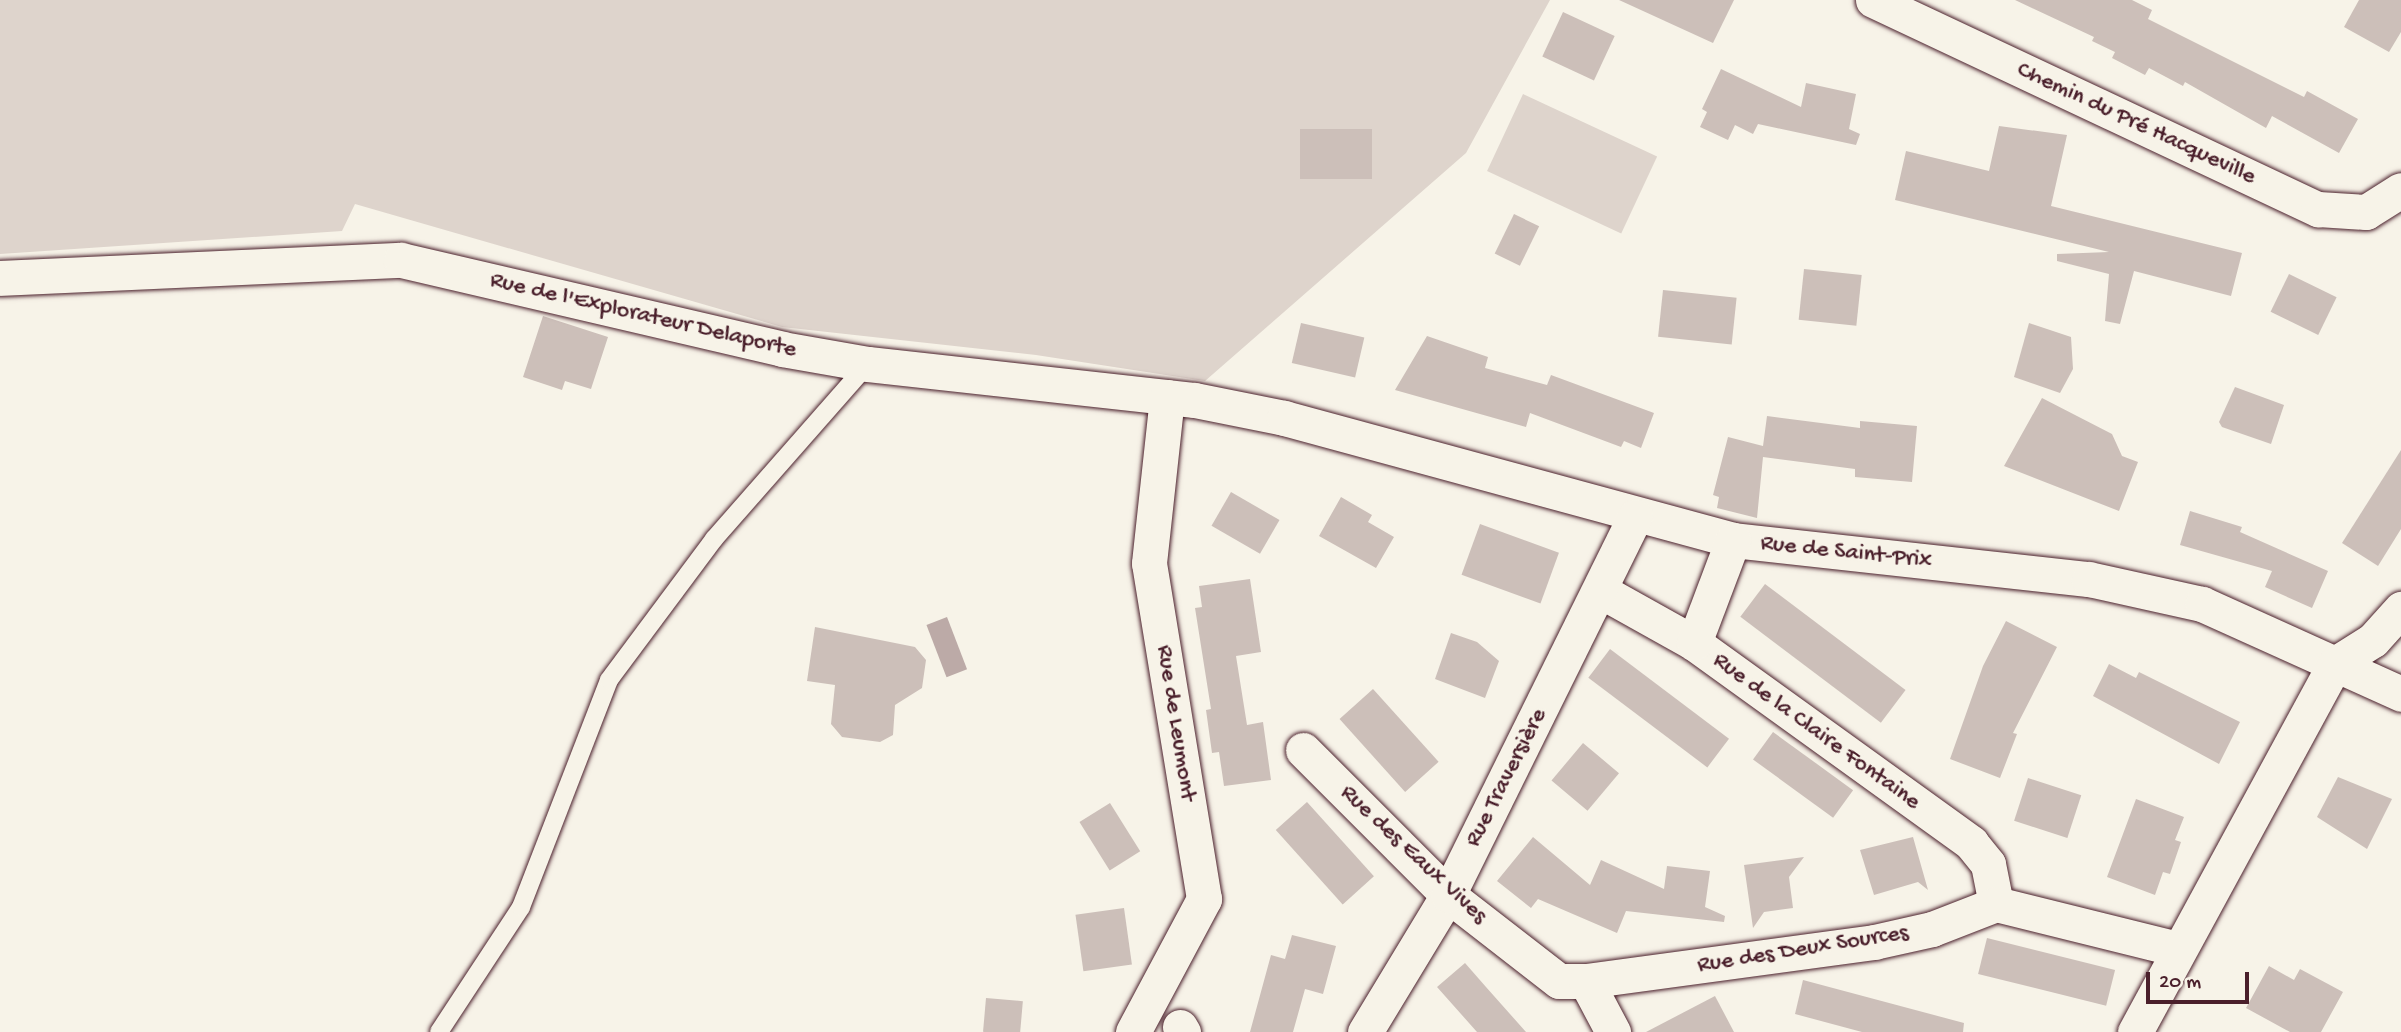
<!DOCTYPE html>
<meta charset="utf-8">
<style>
body{margin:0}
#map{position:relative;width:2401px;height:1032px;overflow:hidden;background:#f7f3e8;font-family:"Gochi Hand",sans-serif}
div>[style]{position:absolute}
.green>*{inset:0;background:#ded4cc;transform-origin:0 0}
.water>*{inset:0;background:#bcaaa7;transform-origin:0 0}
.building>*{inset:0;background:#ccbfb9;transform-origin:0 0}
.roads{filter:drop-shadow(0 0 2px #4a1f2b) drop-shadow(0 0 2px #4a1f2b)}
.service>*{height:18px;margin:-9px;padding:0 9px;transform-origin:9px;border-radius:9px;background:#f7f3e8}
.minor>*{height:35px;margin:-17.5px;padding:0 17.5px;transform-origin:17.5px;border-radius:17.5px;background:#f7f3e8}
span{translate:-50% -50%;white-space:nowrap;text-align:center;line-height:1.15;-webkit-text-stroke:5px #f7f3e8;paint-order:stroke}
.street-label{font-size:24px;color:#4a1f2b}
.scale{position:absolute;left:2146px;top:972px;width:103px;height:32px;box-sizing:border-box;border:4px solid #4a1f2b;border-top:0;padding-left:9px;font-size:21px;line-height:24px;white-space:nowrap;color:#4a1f2b;-webkit-text-stroke:5px #f7f3e8;paint-order:stroke}
</style>
<div id="map">
<div class="green">
<i style="clip-path:polygon(0 0,1550px 0,1466px 153px,1205px 381px,1036px 355px,782px 327px,355px 204px,342px 231px,0 254px)"></i>
<i style="left:1523px;top:94px;width:148px;height:85px;rotate:25deg"></i>
</div>
<div class="water">
<i style="left:947px;top:617px;width:56px;height:22px;rotate:69deg"></i>
</div>
<div class="building">
<i style="clip-path:polygon(1619px 0,1734px 0,1713px 43px)"></i>
<i style="clip-path:polygon(2015px 0,2132px 0,2152px 10px,2148px 19px,2304px 97px,2307px 91px,2358px 119px,2339px 153px,2272px 116px,2266px 128px,2185px 82px,2183px 86px,2149px 68px,2145px 75px,2112px 58px,2115px 52px,2092px 41px,2094px 37px)"></i>
<i style="clip-path:polygon(2359px 0,2401px 0,2401px 32px,2389px 52px,2344px 27px)"></i>
<i style="left:1563px;top:12px;width:57px;height:49px;rotate:25deg"></i>
<i style="clip-path:polygon(1721px 69px,1801px 107px,1806px 83px,1856px 94px,1849px 129px,1860px 134px,1856px 145px,1758px 124px,1753px 134px,1735px 125px,1728px 140px,1700px 127px,1707px 112px,1702px 109px)"></i>
<i style="clip-path:polygon(1999px 126px,2067px 135px,2051px 206px,2242px 253px,2231px 296px,2134px 271px,2120px 324px,2105px 321px,2109px 274px,2057px 261px,2057px 254px,2109px 252px,1895px 200px,1906px 151px,1989px 171px)"></i>
<i style="left:1372px;top:129px;width:50px;height:72px;rotate:90deg"></i>
<i style="left:1514px;top:214px;width:28px;height:44px;rotate:26deg"></i>
<i style="left:1804px;top:269px;width:58px;height:51px;rotate:6deg"></i>
<i style="left:2289px;top:274px;width:53px;height:42px;rotate:26deg"></i>
<i style="left:1663px;top:290px;width:74px;height:47px;rotate:6deg"></i>
<i style="clip-path:polygon(543px 316px,608px 337px,591px 389px,565px 381px,562px 390px,523px 377px)"></i>
<i style="left:1301px;top:323px;width:65px;height:41px;rotate:13deg"></i>
<i style="clip-path:polygon(2029px 323px,2071px 337px,2073px 369px,2060px 393px,2014px 377px)"></i>
<i style="clip-path:polygon(1427px 336px,1488px 357px,1485px 368px,1547px 385px,1551px 375px,1654px 413px,1641px 448px,1624px 441px,1621px 447px,1530px 413px,1526px 427px,1395px 390px)"></i>
<i style="clip-path:polygon(2235px 387px,2284px 405px,2271px 444px,2222px 427px,2219px 422px)"></i>
<i style="clip-path:polygon(2042px 398px,2112px 434px,2122px 456px,2138px 462px,2119px 511px,2004px 466px)"></i>
<i style="clip-path:polygon(1767px 416px,1860px 428px,1860px 421px,1917px 426px,1912px 482px,1855px 477px,1855px 469px,1763px 457px,1757px 518px,1717px 508px,1719px 497px,1713px 495px,1728px 437px,1763px 446px)"></i>
<i style="clip-path:polygon(2401px 450px,2401px 529px,2378px 566px,2342px 543px)"></i>
<i style="left:1231px;top:492px;width:56px;height:39px;rotate:30deg"></i>
<i style="clip-path:polygon(1341px 497px,1372px 515px,1368px 522px,1394px 537px,1376px 568px,1319px 536px)"></i>
<i style="clip-path:polygon(2190px 511px,2242px 527px,2240px 532px,2328px 571px,2312px 608px,2265px 587px,2272px 571px,2180px 545px)"></i>
<i style="left:1480px;top:524px;width:84px;height:54px;rotate:20deg"></i>
<i style="clip-path:polygon(1250px 579px,1261px 652px,1236px 656px,1247px 725px,1263px 722px,1271px 780px,1224px 786px,1219px 752px,1212px 753px,1206px 710px,1211px 709px,1195px 608px,1202px 607px,1199px 586px)"></i>
<i style="left:1765px;top:584px;width:176px;height:41px;rotate:37deg"></i>
<i style="clip-path:polygon(2006px 621px,2057px 647px,2013px 733px,2017px 734px,2000px 778px,1950px 759px,1983px 666px)"></i>
<i style="clip-path:polygon(815px 627px,915px 647px,926px 660px,922px 688px,895px 705px,893px 735px,880px 742px,842px 737px,831px 724px,835px 685px,807px 681px)"></i>
<i style="clip-path:polygon(1451px 633px,1477px 642px,1499px 661px,1485px 698px,1435px 679px)"></i>
<i style="left:1610px;top:649px;width:149px;height:36px;rotate:37deg"></i>
<i style="clip-path:polygon(2109px 664px,2136px 678px,2139px 672px,2240px 722px,2219px 764px,2093px 696px)"></i>
<i style="left:1373px;top:689px;width:98px;height:45px;rotate:48deg"></i>
<i style="left:1773px;top:732px;width:99px;height:34px;rotate:36deg"></i>
<i style="left:1583px;top:743px;width:47px;height:49px;rotate:40deg"></i>
<i style="clip-path:polygon(2338px 777px,2392px 799px,2367px 849px,2317px 817px)"></i>
<i style="left:2028px;top:778px;width:56px;height:45px;rotate:18deg"></i>
<i style="clip-path:polygon(2136px 799px,2184px 817px,2175px 840px,2181px 842px,2170px 874px,2163px 872px,2155px 895px,2107px 877px)"></i>
<i style="left:1307px;top:802px;width:100px;height:42px;rotate:48deg"></i>
<i style="left:1110px;top:803px;width:57px;height:36px;rotate:58deg"></i>
<i style="clip-path:polygon(1533px 837px,1590px 885px,1601px 860px,1664px 889px,1667px 866px,1710px 871px,1705px 907px,1725px 916px,1724px 922px,1626px 911px,1617px 933px,1538px 899px,1531px 908px,1497px 881px)"></i>
<i style="clip-path:polygon(1913px 837px,1928px 890px,1918px 882px,1874px 895px,1860px 850px)"></i>
<i style="clip-path:polygon(1804px 857px,1789px 877px,1793px 908px,1764px 912px,1753px 928px,1744px 865px)"></i>
<i style="left:1124px;top:908px;width:57px;height:49px;rotate:82deg"></i>
<i style="clip-path:polygon(1292px 935px,1336px 946px,1323px 994px,1305px 989px,1293px 1032px,1250px 1032px,1271px 955px,1285px 959px)"></i>
<i style="left:1987px;top:938px;width:132px;height:37px;rotate:14deg"></i>
<i style="clip-path:polygon(1465px 963px,1486px 987px,1526px 1032px,1477px 1032px,1437px 987px)"></i>
<i style="clip-path:polygon(2269px 966px,2294px 980px,2300px 969px,2343px 992px,2321px 1032px,2290px 1032px,2246px 1008px)"></i>
<i style="clip-path:polygon(1803px 980px,1964px 1023px,1963px 1032px,1862px 1032px,1795px 1014px)"></i>
<i style="clip-path:polygon(1715px 996px,1734px 1032px,1646px 1032px)"></i>
<i style="left:986px;top:998px;width:37px;height:34px;rotate:5deg"></i>
</div>
<div class="roads">
<div class="service">
<i style="left:439px;top:1032px;width:149px;rotate:-56.7deg"></i>
<i style="left:521px;top:907px;width:243px;rotate:-68.8deg"></i>
<i style="left:609px;top:680px;width:176px;rotate:-53.3deg"></i>
<i style="left:714px;top:539px;width:233px;rotate:-48.7deg"></i>
</div>
<div class="minor">
<i style="left:1873px;top:0;width:492px;rotate:25.2deg"></i>
<i style="left:2318px;top:209px;width:48px;rotate:3.6deg"></i>
<i style="left:2366px;top:212px;width:41px;rotate:-32.2deg"></i>
<i style="left:0;top:278px;width:401px;rotate:-2.6deg"></i>
<i style="left:401px;top:260px;width:391px;rotate:13.1deg"></i>
<i style="left:782px;top:349px;width:87px;rotate:9.9deg"></i>
<i style="left:868px;top:364px;width:329px;rotate:6.3deg"></i>
<i style="left:1195px;top:400px;width:91px;rotate:11.4deg"></i>
<i style="left:1284px;top:418px;width:465px;rotate:15.2deg"></i>
<i style="left:1733px;top:540px;width:358px;rotate:6.3deg"></i>
<i style="left:2089px;top:579px;width:116px;rotate:12.5deg"></i>
<i style="left:2202px;top:604px;width:218px;rotate:24.3deg"></i>
<i style="left:1601px;top:591px;width:107px;rotate:29.2deg"></i>
<i style="left:1694px;top:643px;width:342px;rotate:35.8deg"></i>
<i style="left:1971px;top:843px;width:27px;rotate:51deg"></i>
<i style="left:1988px;top:864px;width:41px;rotate:78.7deg"></i>
<i style="left:1694px;top:643px;width:110px;rotate:-69.3deg"></i>
<i style="left:1303px;top:750px;width:205px;rotate:45deg"></i>
<i style="left:1448px;top:895px;width:140px;rotate:37.8deg"></i>
<i style="left:1559px;top:981px;width:27px"></i>
<i style="left:1586px;top:981px;width:58px;rotate:62.1deg"></i>
<i style="left:1586px;top:981px;width:291px;rotate:-7.7deg"></i>
<i style="left:1874px;top:942px;width:59px;rotate:-12.6deg"></i>
<i style="left:1932px;top:929px;width:69px;rotate:-21.3deg"></i>
<i style="left:1996px;top:904px;width:187px;rotate:13.9deg"></i>
<i style="left:1180px;top:1027px;width:6px;rotate:59deg"></i>
<i style="left:1133px;top:1032px;width:151px;rotate:-61.9deg"></i>
<i style="left:1204px;top:899px;width:340px;rotate:-99.3deg"></i>
<i style="left:1149px;top:563px;width:167px;rotate:-83.8deg"></i>
<i style="left:1365px;top:1032px;width:160px;rotate:-58.8deg"></i>
<i style="left:1448px;top:895px;width:422px;rotate:-63.7deg"></i>
<i style="left:2135px;top:1032px;width:419px;rotate:-61.5deg"></i>
<i style="left:2335px;top:664px;width:45px;rotate:-32.3deg"></i>
<i style="left:2373px;top:640px;width:42px;rotate:-47.9deg"></i>
</div>
</div>
<div class="street-label">
<span style="left:2136px;top:124px;rotate:25deg">Chemin du Pré Hacqueville</span>
<span style="left:643px;top:316px;rotate:13deg">Rue de l'Explorateur Delaporte</span>
<span style="left:1846px;top:553px;rotate:6deg">Rue de Saint-Prix</span>
<span style="left:1175px;top:723px;rotate:81deg">Rue de Leumont</span>
<span style="left:1816px;top:732px;rotate:36deg">Rue de la Claire Fontaine</span>
<span style="left:1507px;top:778px;rotate:-63deg">Rue Traversière</span>
<span style="left:1413px;top:855px;rotate:43deg">Rue des Eaux Vives</span>
<span style="left:1803px;top:950px;rotate:-9deg">Rue des Deux Sources</span>
</div>
<div class="scale">20 m</div>
</div>
